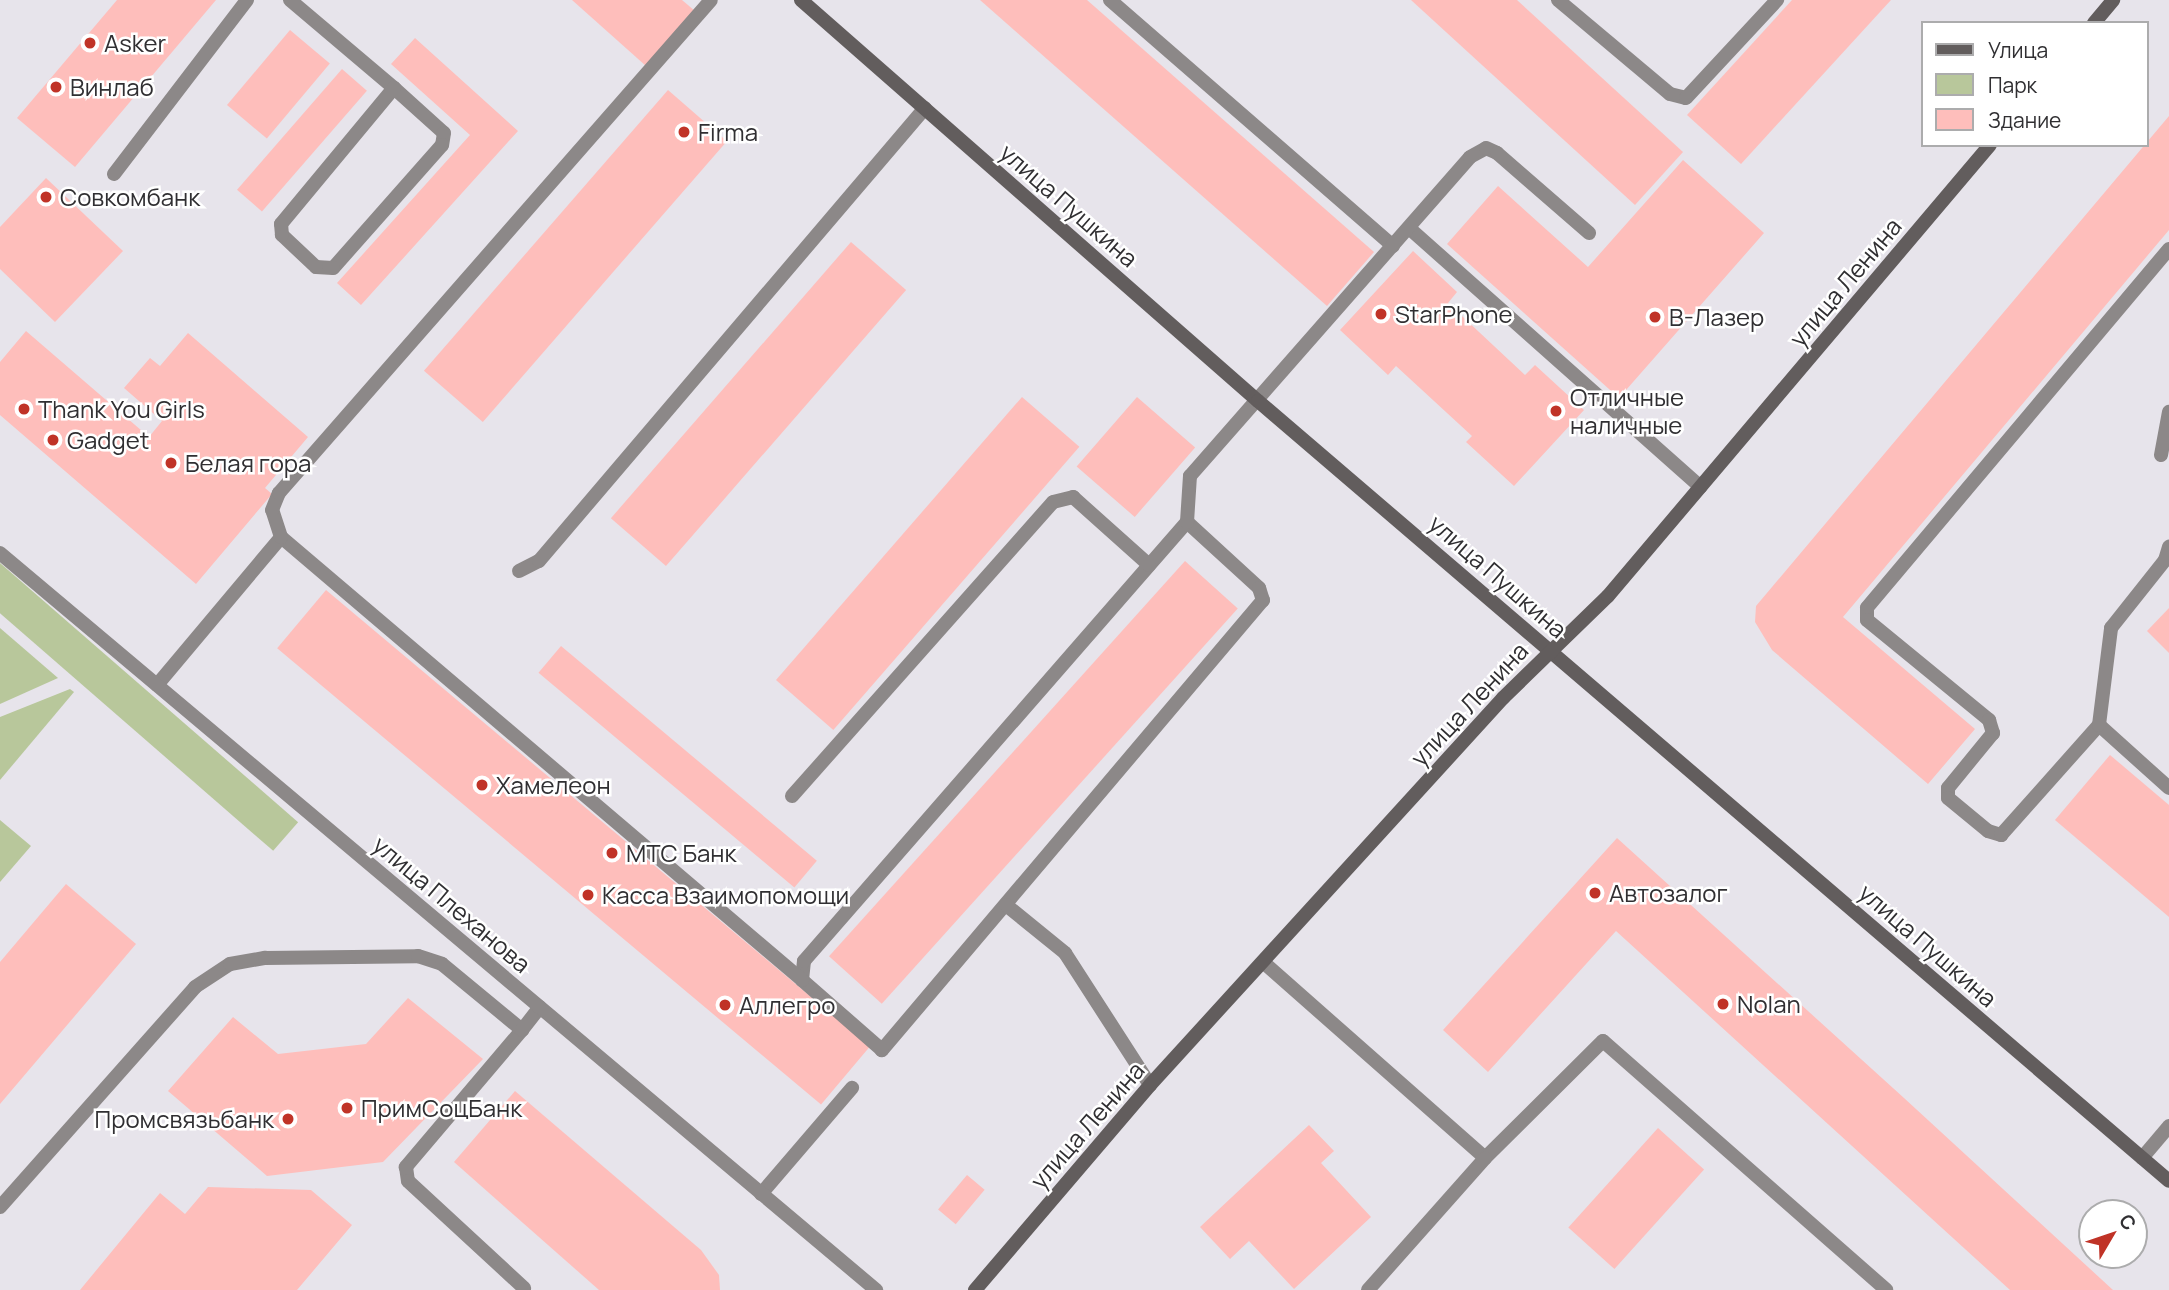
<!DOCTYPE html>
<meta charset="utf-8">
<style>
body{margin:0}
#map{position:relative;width:2169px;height:1290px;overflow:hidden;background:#e7e4eb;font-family:Manrope,sans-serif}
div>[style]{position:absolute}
.green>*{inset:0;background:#b8c79b;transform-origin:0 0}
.building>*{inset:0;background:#febebb;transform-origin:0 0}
.service>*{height:14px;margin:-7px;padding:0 7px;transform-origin:7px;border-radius:7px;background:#8c8888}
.minor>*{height:14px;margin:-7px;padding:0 7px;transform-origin:7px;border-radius:7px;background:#8c8888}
.secondary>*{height:14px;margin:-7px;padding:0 7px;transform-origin:7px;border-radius:7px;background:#625d5d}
.dots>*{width:19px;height:19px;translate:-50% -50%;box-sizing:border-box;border:4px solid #fff;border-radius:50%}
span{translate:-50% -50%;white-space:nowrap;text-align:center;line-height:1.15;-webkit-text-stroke:5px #fff;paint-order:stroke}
.poi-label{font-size:24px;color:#302f32}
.left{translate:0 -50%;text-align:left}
.right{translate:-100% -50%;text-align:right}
.street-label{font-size:24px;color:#302f32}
.legend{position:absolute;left:1921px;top:21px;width:228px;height:126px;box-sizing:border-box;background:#fff;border:2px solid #acacad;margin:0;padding:9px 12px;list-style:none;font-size:21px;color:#302f32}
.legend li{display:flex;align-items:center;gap:14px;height:35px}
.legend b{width:35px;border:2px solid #acacad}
.north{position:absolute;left:2078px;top:1199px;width:70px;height:70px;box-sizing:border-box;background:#fff;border:2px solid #acacad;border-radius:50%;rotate:51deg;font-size:19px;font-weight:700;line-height:28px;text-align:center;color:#302f32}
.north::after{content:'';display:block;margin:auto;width:24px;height:32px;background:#c03327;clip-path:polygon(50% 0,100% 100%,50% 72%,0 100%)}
</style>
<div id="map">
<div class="green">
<i style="left:0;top:563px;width:395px;height:38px;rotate:41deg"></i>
<i style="clip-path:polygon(0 628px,58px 678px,0 704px)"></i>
<i style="clip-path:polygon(70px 689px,74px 692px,0 780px,0 717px)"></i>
<i style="clip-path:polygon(0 820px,31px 846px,0 882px)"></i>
</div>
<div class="building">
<i style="clip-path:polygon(117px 0,216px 0,75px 167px,17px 118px)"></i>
<i style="clip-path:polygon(572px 0,682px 0,695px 11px,646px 66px)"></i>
<i style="clip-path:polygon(980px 0,1087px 0,1374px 252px,1327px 306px)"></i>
<i style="clip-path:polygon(1411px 0,1517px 0,1683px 152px,1635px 205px)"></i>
<i style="clip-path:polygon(1792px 0,1891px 0,1741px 164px,1687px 115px)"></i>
<i style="left:290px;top:30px;width:52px;height:98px;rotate:40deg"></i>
<i style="clip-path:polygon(415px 38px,518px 131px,361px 305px,337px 283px,470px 135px,391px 64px)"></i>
<i style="left:342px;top:69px;width:33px;height:160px;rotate:41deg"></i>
<i style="left:668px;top:90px;width:78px;height:372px;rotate:41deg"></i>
<i style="clip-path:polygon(2169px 116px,2169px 230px,1843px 617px,1975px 729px,1928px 784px,1772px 650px,1755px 622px,1756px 606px)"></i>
<i style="clip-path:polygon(1683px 160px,1764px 233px,1619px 398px,1447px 244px,1498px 186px,1588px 267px)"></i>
<i style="clip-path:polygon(46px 178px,123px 251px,55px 322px,0 269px,0 227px)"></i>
<i style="left:851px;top:242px;width:73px;height:366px;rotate:41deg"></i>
<i style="clip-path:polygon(1413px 251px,1457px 292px,1448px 303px,1525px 375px,1535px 365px,1584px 410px,1514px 486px,1466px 442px,1472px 436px,1396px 366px,1388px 375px,1340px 330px)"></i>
<i style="clip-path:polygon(26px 331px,149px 437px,162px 421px,124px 388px,150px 358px,160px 366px,188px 333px,308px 437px,265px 488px,272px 494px,196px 584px,0 415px,0 362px)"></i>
<i style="left:1022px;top:397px;width:76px;height:375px;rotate:41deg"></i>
<i style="left:1137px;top:397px;width:77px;height:92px;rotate:41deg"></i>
<i style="left:1185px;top:561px;width:71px;height:532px;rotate:42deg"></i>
<i style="left:326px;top:590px;width:710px;height:76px;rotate:40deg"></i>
<i style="clip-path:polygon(2169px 608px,2169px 653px,2147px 631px)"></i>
<i style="left:561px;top:646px;width:334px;height:35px;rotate:40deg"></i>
<i style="clip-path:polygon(2110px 755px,2169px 805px,2169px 917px,2055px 820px)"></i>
<i style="clip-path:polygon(1617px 838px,1904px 1098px,2113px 1290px,2010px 1290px,1616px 931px,1488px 1072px,1443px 1030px)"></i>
<i style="clip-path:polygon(66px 884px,136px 944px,0 1104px,0 962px)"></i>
<i style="clip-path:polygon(408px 998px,483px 1059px,383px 1162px,267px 1176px,168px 1091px,233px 1017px,278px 1054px,366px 1044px)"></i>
<i style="clip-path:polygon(515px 1091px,701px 1250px,719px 1275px,720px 1290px,599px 1290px,454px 1162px)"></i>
<i style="clip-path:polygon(1309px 1125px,1334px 1151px,1321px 1163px,1371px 1217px,1294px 1289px,1249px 1241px,1230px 1259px,1200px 1227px)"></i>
<i style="left:1658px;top:1128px;width:62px;height:134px;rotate:42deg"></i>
<i style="left:967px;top:1175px;width:23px;height:45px;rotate:40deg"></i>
<i style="clip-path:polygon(208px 1187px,311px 1190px,352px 1225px,297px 1290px,80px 1290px,160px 1193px,185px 1214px)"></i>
</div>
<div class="service">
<i style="left:290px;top:0;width:136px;rotate:40.2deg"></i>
<i style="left:394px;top:88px;width:67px;rotate:42deg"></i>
<i style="left:444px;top:133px;width:12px;rotate:99deg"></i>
<i style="left:442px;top:145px;width:164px;rotate:131.5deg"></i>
<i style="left:333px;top:268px;width:17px;rotate:-177deg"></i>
<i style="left:316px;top:267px;width:47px;rotate:-136.7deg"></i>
<i style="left:282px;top:235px;width:11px;rotate:-95deg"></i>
<i style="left:281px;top:224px;width:177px;rotate:-50.3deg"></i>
<i style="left:1110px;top:0;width:375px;rotate:41deg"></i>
<i style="left:1558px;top:0;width:146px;rotate:40deg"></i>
<i style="left:1670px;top:94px;width:16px;rotate:14deg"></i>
<i style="left:1686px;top:98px;width:134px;rotate:-47.1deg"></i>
<i style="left:114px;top:174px;width:219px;rotate:-52.6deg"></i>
<i style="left:1409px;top:228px;width:390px;rotate:41.6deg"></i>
<i style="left:2169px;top:249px;width:469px;rotate:130.1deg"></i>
<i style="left:1867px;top:608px;width:12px;rotate:90deg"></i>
<i style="left:1867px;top:620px;width:158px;rotate:39.3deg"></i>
<i style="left:1989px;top:720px;width:14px;rotate:73deg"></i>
<i style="left:1993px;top:733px;width:71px;rotate:129.3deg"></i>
<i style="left:1948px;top:788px;width:10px;rotate:90deg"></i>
<i style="left:1948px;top:798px;width:52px;rotate:39.5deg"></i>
<i style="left:1988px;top:831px;width:14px;rotate:17deg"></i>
<i style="left:2001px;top:835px;width:147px;rotate:-48.3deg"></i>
<i style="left:2099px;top:725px;width:94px;rotate:42deg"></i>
<i style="left:2161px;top:455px;width:44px;rotate:-79.5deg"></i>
<i style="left:1187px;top:522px;width:98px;rotate:42.5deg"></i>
<i style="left:1259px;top:588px;width:13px;rotate:72deg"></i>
<i style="left:1263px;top:600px;width:590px;rotate:130.25deg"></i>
<i style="left:882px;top:1050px;width:106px;rotate:-138.8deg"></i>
<i style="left:802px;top:980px;width:19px;rotate:-84deg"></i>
<i style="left:804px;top:961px;width:583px;rotate:-48.9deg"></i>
<i style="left:1187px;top:522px;width:46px;rotate:-86.3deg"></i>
<i style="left:1190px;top:476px;width:424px;rotate:-48.7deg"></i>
<i style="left:1470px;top:157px;width:18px;rotate:-29deg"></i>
<i style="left:1486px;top:148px;width:12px;rotate:24deg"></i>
<i style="left:1497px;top:153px;width:122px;rotate:41deg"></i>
<i style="left:281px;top:537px;width:684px;rotate:40.37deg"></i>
<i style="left:519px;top:571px;width:22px;rotate:-27deg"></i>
<i style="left:539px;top:561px;width:595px;rotate:-49.57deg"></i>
<i style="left:157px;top:685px;width:193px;rotate:-50deg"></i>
<i style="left:281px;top:537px;width:28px;rotate:-108deg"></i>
<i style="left:272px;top:510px;width:18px;rotate:-68deg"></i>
<i style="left:279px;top:493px;width:655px;rotate:-48.77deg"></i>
<i style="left:2099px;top:725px;width:98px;rotate:-82.9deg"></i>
<i style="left:2111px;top:628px;width:87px;rotate:-51.5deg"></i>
<i style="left:2165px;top:560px;width:14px;rotate:-73deg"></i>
<i style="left:792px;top:796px;width:393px;rotate:-48.4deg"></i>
<i style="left:1053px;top:502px;width:21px;rotate:-14deg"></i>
<i style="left:1073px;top:497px;width:102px;rotate:41.8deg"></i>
<i style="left:1006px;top:905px;width:76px;rotate:39.1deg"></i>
<i style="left:1065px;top:953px;width:157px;rotate:57.2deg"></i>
<i style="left:1263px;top:962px;width:296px;rotate:41.4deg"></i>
<i style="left:1485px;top:1158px;width:166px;rotate:-44.8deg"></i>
<i style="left:1603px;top:1041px;width:377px;rotate:41.3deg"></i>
<i style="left:522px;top:1030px;width:180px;rotate:130.3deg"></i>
<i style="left:406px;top:1167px;width:14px;rotate:82deg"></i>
<i style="left:408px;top:1181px;width:158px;rotate:42.7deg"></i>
<i style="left:2142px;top:1158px;width:42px;rotate:-49.8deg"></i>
<i style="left:761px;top:1194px;width:140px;rotate:-49.4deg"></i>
<i style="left:0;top:1207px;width:294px;rotate:-48.4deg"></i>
<i style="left:195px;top:987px;width:42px;rotate:-33.3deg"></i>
<i style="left:230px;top:964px;width:36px;rotate:-10deg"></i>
<i style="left:265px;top:958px;width:153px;rotate:-0.7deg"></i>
<i style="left:418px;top:956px;width:25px;rotate:18deg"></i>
<i style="left:442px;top:964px;width:104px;rotate:39.5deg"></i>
<i style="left:522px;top:1030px;width:29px;rotate:-52deg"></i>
<i style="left:1368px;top:1290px;width:176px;rotate:-48.4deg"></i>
</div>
<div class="minor">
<i style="left:0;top:553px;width:1145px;rotate:40.07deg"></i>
</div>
<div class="secondary">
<i style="left:801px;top:0;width:608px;rotate:41.27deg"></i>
<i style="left:1258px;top:401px;width:1199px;rotate:40.57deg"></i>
<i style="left:2094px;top:23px;width:30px;rotate:-50deg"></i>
<i style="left:975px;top:1290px;width:270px;rotate:-49.5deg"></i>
<i style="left:1150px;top:1085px;width:524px;rotate:-47.63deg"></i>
<i style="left:1503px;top:698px;width:146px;rotate:-44.2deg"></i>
<i style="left:1608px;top:596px;width:591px;rotate:-49.74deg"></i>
</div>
<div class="dots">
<i style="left:90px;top:43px;background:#c03327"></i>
<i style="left:56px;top:87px;background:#c03327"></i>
<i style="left:684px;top:132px;background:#c03327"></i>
<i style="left:46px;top:197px;background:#c03327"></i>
<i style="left:1381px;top:314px;background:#c03327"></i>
<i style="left:1655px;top:317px;background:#c03327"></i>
<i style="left:24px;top:409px;background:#c03327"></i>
<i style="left:1556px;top:411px;background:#c03327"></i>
<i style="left:53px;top:440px;background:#c03327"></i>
<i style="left:171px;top:463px;background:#c03327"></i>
<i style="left:482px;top:785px;background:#c03327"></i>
<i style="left:612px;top:853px;background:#c03327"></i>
<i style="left:1595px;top:893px;background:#c03327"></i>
<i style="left:588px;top:895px;background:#c03327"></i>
<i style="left:1723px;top:1004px;background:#c03327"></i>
<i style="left:725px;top:1005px;background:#c03327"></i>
<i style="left:347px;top:1108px;background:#c03327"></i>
<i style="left:288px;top:1119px;background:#c03327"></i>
</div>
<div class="poi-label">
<span class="left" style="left:104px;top:43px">Asker</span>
<span class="left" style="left:70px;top:87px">Винлаб</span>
<span class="left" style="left:698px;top:132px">Firma</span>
<span class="left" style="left:60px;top:197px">Совкомбанк</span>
<span class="left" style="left:1395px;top:314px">StarPhone</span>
<span class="left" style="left:1669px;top:317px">В-Лазер</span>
<span class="left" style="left:1570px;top:411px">Отличные<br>наличные</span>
<span class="left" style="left:38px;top:409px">Thank You Girls</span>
<span class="left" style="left:67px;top:440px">Gadget</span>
<span class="left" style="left:185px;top:463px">Белая гора</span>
<span class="left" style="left:496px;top:785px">Хамелеон</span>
<span class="left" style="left:626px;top:853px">МТС Банк</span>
<span class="left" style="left:1609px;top:893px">Автозалог</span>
<span class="left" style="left:602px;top:895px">Касса Взаимопомощи</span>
<span class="left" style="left:1737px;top:1004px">Nolan</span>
<span class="left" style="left:739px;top:1005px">Аллегро</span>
<span class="left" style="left:361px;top:1108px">ПримСоцБанк</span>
<span class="right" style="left:274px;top:1119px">Промсвязьбанк</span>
</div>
<div class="street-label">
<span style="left:1069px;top:205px;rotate:41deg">улица Пушкина</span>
<span style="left:1845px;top:282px;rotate:-50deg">улица Ленина</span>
<span style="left:1498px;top:576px;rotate:41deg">улица Пушкина</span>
<span style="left:1469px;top:704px;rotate:-47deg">улица Ленина</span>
<span style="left:452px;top:904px;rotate:40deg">улица Плеханова</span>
<span style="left:1928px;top:945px;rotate:41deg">улица Пушкина</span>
<span style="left:1087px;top:1125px;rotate:-49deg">улица Ленина</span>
</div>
<ul class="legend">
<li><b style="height:9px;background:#625d5d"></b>Улица</li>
<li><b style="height:19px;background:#b8c79b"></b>Парк</li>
<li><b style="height:19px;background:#febebb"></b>Здание</li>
</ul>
<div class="north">С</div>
</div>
